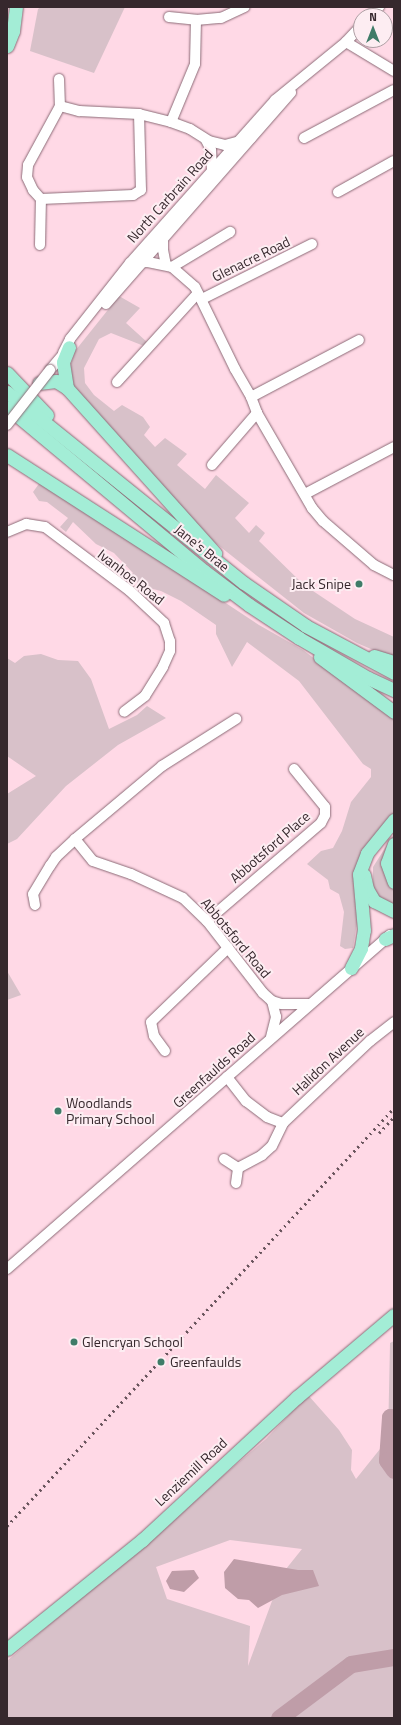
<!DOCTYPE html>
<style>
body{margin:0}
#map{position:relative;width:401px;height:1725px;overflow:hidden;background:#ffd9e6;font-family:"Titillium Web",sans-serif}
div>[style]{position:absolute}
.green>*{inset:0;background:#d8c1c9}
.water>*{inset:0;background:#bf9da8}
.river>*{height:17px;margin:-8.5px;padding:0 8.5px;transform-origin:8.5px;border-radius:8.5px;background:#bf9da8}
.roads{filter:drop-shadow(0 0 1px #8c6b77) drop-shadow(0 0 1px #8c6b77)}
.minor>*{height:10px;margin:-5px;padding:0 5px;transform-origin:5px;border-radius:5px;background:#fff}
.major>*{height:13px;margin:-6.5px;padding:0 6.5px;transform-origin:6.5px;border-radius:6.5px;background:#a3edd6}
.rail>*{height:3px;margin-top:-1.5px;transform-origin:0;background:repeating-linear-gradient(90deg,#69545c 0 2px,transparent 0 6px)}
.bridges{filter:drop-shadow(0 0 1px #8c6b77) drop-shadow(0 0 1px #8c6b77)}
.minor-bridge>*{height:10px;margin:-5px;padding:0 5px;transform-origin:5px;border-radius:5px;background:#fff}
.dots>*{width:11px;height:11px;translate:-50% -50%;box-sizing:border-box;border:2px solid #fdedf2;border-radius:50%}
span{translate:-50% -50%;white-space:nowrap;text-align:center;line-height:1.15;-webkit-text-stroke:4px #fdedf2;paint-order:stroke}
.street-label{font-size:14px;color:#36282d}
.poi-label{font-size:14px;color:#36282d}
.right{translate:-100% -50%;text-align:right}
.left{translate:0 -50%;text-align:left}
.frame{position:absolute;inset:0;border:8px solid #36282d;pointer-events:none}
.north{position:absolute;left:353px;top:8px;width:40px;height:40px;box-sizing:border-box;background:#fdedf2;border:1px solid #ad9ea3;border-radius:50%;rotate:0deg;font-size:11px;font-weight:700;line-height:16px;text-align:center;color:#36282d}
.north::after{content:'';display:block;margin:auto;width:14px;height:18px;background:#3f7c68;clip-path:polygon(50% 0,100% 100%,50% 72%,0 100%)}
</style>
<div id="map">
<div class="green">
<i style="clip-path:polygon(41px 7px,125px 7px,94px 73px,30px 51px,38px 9px)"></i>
<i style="clip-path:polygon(119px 296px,140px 308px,126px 323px,147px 342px,144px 346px,111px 333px,99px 339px,84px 368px,85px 383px,94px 395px,114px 411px,122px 405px,143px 417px,150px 427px,144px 435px,155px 447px,165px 438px,187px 454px,177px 465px,205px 489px,216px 475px,249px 503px,235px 518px,249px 533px,256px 525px,265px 533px,259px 541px,304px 585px,355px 619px,394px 637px,394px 659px,357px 643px,304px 613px,203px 533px,72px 384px,69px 370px,75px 351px)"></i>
<i style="clip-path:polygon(41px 481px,259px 625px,303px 650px,394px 719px,394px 813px,370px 841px,353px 948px,345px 949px,340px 946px,344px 912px,339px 894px,330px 889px,328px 880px,307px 864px,321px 851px,333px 848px,342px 831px,351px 802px,371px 777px,371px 769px,363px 764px,299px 681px,247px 642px,232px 667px,216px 634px,216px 625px,181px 601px,161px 591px,145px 587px,136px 582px,133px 585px,127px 580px,133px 573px,114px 553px,96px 544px,73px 522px,66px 532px,60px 527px,68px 518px,47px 502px,39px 501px,33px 492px)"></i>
<i style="clip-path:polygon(41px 654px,58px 660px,78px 661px,91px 679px,109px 729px,137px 715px,147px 706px,166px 718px,118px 745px,66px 786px,17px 839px,7px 844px,7px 794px,36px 776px,7px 756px,7px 658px,15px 663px,24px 656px)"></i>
<i style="clip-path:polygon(394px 834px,387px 880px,394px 888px,394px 908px,377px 896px,373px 884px,373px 867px)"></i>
<i style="clip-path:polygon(7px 971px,21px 995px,7px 1000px)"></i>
<i style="clip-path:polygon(evenodd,394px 1341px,394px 1718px,7px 1718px,7px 1661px,266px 1439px,308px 1395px,339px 1430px,352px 1450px,351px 1470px,356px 1479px,388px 1439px,390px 1343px,394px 1341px,230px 1540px,302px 1549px,282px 1574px,248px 1666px,250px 1626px,167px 1599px,156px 1567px,230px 1540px)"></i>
</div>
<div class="water">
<i style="clip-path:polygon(234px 1559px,298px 1570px,313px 1570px,319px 1586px,282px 1595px,258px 1608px,249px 1600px,238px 1599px,225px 1588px,224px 1572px)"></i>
<i style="clip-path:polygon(194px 1570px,199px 1578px,184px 1592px,170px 1589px,166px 1581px,172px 1571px)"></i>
</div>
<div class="river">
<i style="left:394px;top:1418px;width:4px;rotate:-166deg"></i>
<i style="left:390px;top:1417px;width:43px;rotate:94deg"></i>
<i style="left:387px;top:1460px;width:12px;rotate:55deg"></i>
<i style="left:279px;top:1718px;width:90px;rotate:-36.9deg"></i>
<i style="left:351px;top:1664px;width:44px;rotate:-9.2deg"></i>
</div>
<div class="roads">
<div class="minor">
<i style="left:370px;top:16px;width:13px;rotate:-45deg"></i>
<i style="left:169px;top:17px;width:27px;rotate:6deg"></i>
<i style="left:196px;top:20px;width:25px;rotate:-5deg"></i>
<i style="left:221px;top:18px;width:26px;rotate:-25deg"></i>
<i style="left:346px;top:42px;width:56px;rotate:31.1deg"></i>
<i style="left:59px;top:79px;width:27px;rotate:88deg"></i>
<i style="left:139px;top:114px;width:76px;rotate:88.5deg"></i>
<i style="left:141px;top:190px;width:9px;rotate:148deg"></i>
<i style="left:133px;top:195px;width:92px;rotate:177.5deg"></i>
<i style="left:41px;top:199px;width:12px;rotate:-132deg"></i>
<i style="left:33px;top:190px;width:14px;rotate:-115deg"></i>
<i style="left:27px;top:177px;width:12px;rotate:-85deg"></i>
<i style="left:28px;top:165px;width:67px;rotate:-61.5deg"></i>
<i style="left:60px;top:106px;width:20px;rotate:15deg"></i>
<i style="left:79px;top:111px;width:60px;rotate:2.9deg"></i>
<i style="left:139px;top:114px;width:33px;rotate:14deg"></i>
<i style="left:171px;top:122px;width:20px;rotate:20deg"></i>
<i style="left:190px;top:129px;width:22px;rotate:32deg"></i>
<i style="left:209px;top:141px;width:16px;rotate:14deg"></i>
<i style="left:225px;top:145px;width:27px;rotate:-15deg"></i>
<i style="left:171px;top:122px;width:63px;rotate:-67.5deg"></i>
<i style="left:195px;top:64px;width:44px;rotate:-88.7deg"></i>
<i style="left:304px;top:138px;width:102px;rotate:-28.1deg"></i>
<i style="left:206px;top:140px;width:11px;rotate:63deg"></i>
<i style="left:211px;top:150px;width:22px;rotate:87deg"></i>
<i style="left:338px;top:192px;width:64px;rotate:-29deg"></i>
<i style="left:163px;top:235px;width:15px;rotate:90deg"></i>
<i style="left:163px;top:250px;width:15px;rotate:79deg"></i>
<i style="left:40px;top:245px;width:46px;rotate:-88.8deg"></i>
<i style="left:130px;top:263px;width:18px;rotate:-3deg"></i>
<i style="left:148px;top:262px;width:25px;rotate:12deg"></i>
<i style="left:172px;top:267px;width:30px;rotate:41deg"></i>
<i style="left:195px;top:287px;width:91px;rotate:64deg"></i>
<i style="left:235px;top:369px;width:32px;rotate:60deg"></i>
<i style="left:251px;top:397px;width:17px;rotate:69deg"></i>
<i style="left:257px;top:413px;width:110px;rotate:59.9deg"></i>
<i style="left:312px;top:508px;width:17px;rotate:50deg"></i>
<i style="left:323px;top:521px;width:67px;rotate:40.8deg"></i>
<i style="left:374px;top:565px;width:22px;rotate:27deg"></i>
<i style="left:172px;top:267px;width:68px;rotate:-31.1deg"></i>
<i style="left:202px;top:299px;width:123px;rotate:-26.6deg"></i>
<i style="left:106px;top:304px;width:281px;rotate:-48.8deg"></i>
<i style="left:63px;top:353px;width:16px;rotate:-63deg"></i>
<i style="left:70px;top:339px;width:97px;rotate:-51.7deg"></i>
<i style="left:130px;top:263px;width:218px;rotate:-48.3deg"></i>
<i style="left:275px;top:100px;width:92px;rotate:-39.2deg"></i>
<i style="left:346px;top:42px;width:22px;rotate:-47deg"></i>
<i style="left:50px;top:370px;width:23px;rotate:-50deg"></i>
<i style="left:117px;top:382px;width:120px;rotate:-47.7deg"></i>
<i style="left:251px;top:397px;width:122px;rotate:-27.8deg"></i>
<i style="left:212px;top:465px;width:69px;rotate:-49.1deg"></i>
<i style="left:305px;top:494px;width:101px;rotate:-27.8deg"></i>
<i style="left:7px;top:532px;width:21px;rotate:-23deg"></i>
<i style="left:26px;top:524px;width:19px;rotate:9deg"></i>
<i style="left:45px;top:527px;width:106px;rotate:37deg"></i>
<i style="left:130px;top:591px;width:47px;rotate:43.3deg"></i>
<i style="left:164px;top:623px;width:19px;rotate:72deg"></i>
<i style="left:170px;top:641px;width:10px;rotate:90deg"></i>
<i style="left:170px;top:651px;width:17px;rotate:114deg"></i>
<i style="left:163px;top:667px;width:34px;rotate:122deg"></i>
<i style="left:145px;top:696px;width:26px;rotate:143deg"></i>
<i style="left:75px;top:839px;width:28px;rotate:51deg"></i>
<i style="left:93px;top:861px;width:40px;rotate:18.9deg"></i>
<i style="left:131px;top:874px;width:57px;rotate:24.8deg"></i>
<i style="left:183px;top:898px;width:33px;rotate:44deg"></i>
<i style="left:207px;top:921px;width:91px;rotate:52.1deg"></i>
<i style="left:263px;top:993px;width:12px;rotate:42deg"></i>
<i style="left:272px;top:1001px;width:9px;rotate:18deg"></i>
<i style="left:281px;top:1004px;width:28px"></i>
<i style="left:35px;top:905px;width:11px;rotate:-100deg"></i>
<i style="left:33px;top:894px;width:33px;rotate:-59deg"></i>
<i style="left:50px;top:866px;width:11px;rotate:-56deg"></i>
<i style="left:56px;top:857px;width:26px;rotate:-43deg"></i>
<i style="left:75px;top:839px;width:114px;rotate:-40deg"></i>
<i style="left:162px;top:766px;width:88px;rotate:-32.4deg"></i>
<i style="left:207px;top:921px;width:150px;rotate:-40.7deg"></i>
<i style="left:321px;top:823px;width:9px;rotate:-63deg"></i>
<i style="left:325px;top:815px;width:8px;rotate:-90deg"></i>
<i style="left:325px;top:807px;width:49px;rotate:-129.2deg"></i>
<i style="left:271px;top:1037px;width:21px;rotate:-76deg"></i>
<i style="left:276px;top:1017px;width:16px;rotate:-104deg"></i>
<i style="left:165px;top:1051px;width:19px;rotate:-126deg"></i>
<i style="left:154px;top:1036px;width:14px;rotate:-102deg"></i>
<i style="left:151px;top:1022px;width:107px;rotate:-43.9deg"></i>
<i style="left:227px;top:1077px;width:31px;rotate:52deg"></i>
<i style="left:246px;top:1101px;width:26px;rotate:37deg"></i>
<i style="left:267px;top:1117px;width:17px;rotate:21deg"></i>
<i style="left:224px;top:1159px;width:17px;rotate:33deg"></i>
<i style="left:236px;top:1183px;width:15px;rotate:-82deg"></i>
<i style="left:238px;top:1168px;width:27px;rotate:-28deg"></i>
<i style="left:262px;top:1155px;width:13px;rotate:-42deg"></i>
<i style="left:272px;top:1146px;width:25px;rotate:-64deg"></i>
<i style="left:283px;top:1123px;width:120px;rotate:-43.3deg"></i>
<i style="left:370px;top:1041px;width:31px;rotate:-38deg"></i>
<i style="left:7px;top:1269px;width:508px;rotate:-41.09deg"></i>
</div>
<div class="major">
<i style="left:7px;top:46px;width:16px;rotate:-68deg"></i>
<i style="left:13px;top:31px;width:24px;rotate:-83deg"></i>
<i style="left:7px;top:373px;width:58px;rotate:46.4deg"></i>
<i style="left:39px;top:383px;width:17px;rotate:-7deg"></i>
<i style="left:56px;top:381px;width:13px;rotate:32deg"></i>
<i style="left:67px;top:388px;width:222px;rotate:48.1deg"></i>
<i style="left:67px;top:388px;width:26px;rotate:-99deg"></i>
<i style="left:63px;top:362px;width:16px;rotate:-68deg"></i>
<i style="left:7px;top:392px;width:304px;rotate:38.9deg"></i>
<i style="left:244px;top:583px;width:75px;rotate:34.7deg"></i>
<i style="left:306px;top:626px;width:100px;rotate:28.1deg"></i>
<i style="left:7px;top:407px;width:256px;rotate:39.8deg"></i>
<i style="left:204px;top:571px;width:56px;rotate:37.1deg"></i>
<i style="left:249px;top:605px;width:60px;rotate:33.4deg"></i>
<i style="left:299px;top:638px;width:80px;rotate:30.1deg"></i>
<i style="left:368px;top:678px;width:29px;rotate:25deg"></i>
<i style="left:7px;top:455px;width:258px;rotate:32.8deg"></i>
<i style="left:374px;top:656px;width:21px;rotate:17deg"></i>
<i style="left:320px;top:657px;width:92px;rotate:36.6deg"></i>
<i style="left:394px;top:844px;width:20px;rotate:110deg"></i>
<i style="left:387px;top:863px;width:20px;rotate:70deg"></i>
<i style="left:364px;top:875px;width:14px;rotate:78deg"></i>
<i style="left:367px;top:889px;width:14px;rotate:60deg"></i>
<i style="left:374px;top:901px;width:22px;rotate:27deg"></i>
<i style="left:385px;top:939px;width:10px;rotate:-24deg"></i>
<i style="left:351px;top:968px;width:22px;rotate:-63deg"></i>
<i style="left:361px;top:948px;width:18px;rotate:-81deg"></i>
<i style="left:364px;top:930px;width:56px;rotate:-95.1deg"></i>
<i style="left:359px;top:874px;width:22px;rotate:-69deg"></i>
<i style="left:367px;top:853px;width:43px;rotate:-50.7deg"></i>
<i style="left:7px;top:1649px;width:174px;rotate:-38.9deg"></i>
<i style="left:142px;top:1540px;width:211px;rotate:-42.7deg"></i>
<i style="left:297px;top:1397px;width:127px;rotate:-40.2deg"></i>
</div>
</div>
<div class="rail">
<i style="left:379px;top:1133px;width:22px;rotate:-47deg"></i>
<i style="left:7px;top:1526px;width:570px;rotate:-47.21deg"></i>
</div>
<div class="bridges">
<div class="minor-bridge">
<i style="left:7px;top:425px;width:70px;rotate:-52deg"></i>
</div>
</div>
<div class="dots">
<i style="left:359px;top:584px;background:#3f7c68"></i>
<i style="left:58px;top:1111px;background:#3f7c68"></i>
<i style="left:74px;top:1342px;background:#3f7c68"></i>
<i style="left:161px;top:1362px;background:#3f7c68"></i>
</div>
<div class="street-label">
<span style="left:170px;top:196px;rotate:-48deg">North Carbrain Road</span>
<span style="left:251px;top:259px;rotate:-26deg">Glenacre Road</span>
<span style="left:202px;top:548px;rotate:39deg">Jane's Brae</span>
<span style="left:131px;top:577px;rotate:38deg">Ivanhoe Road</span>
<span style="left:270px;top:847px;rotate:-41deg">Abbotsford Place</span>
<span style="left:236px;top:938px;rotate:50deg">Abbotsford Road</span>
<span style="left:328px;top:1061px;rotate:-43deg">Halidon Avenue</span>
<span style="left:214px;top:1070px;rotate:-42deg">Greenfaulds Road</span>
<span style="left:191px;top:1472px;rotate:-43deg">Lenziemill Road</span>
</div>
<div class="poi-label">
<span class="right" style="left:351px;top:584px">Jack Snipe</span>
<span class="left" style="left:66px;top:1111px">Woodlands<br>Primary School</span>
<span class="left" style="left:82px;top:1342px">Glencryan School</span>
<span class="left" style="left:170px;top:1362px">Greenfaulds</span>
</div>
<div class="frame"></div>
<div class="north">N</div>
</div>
